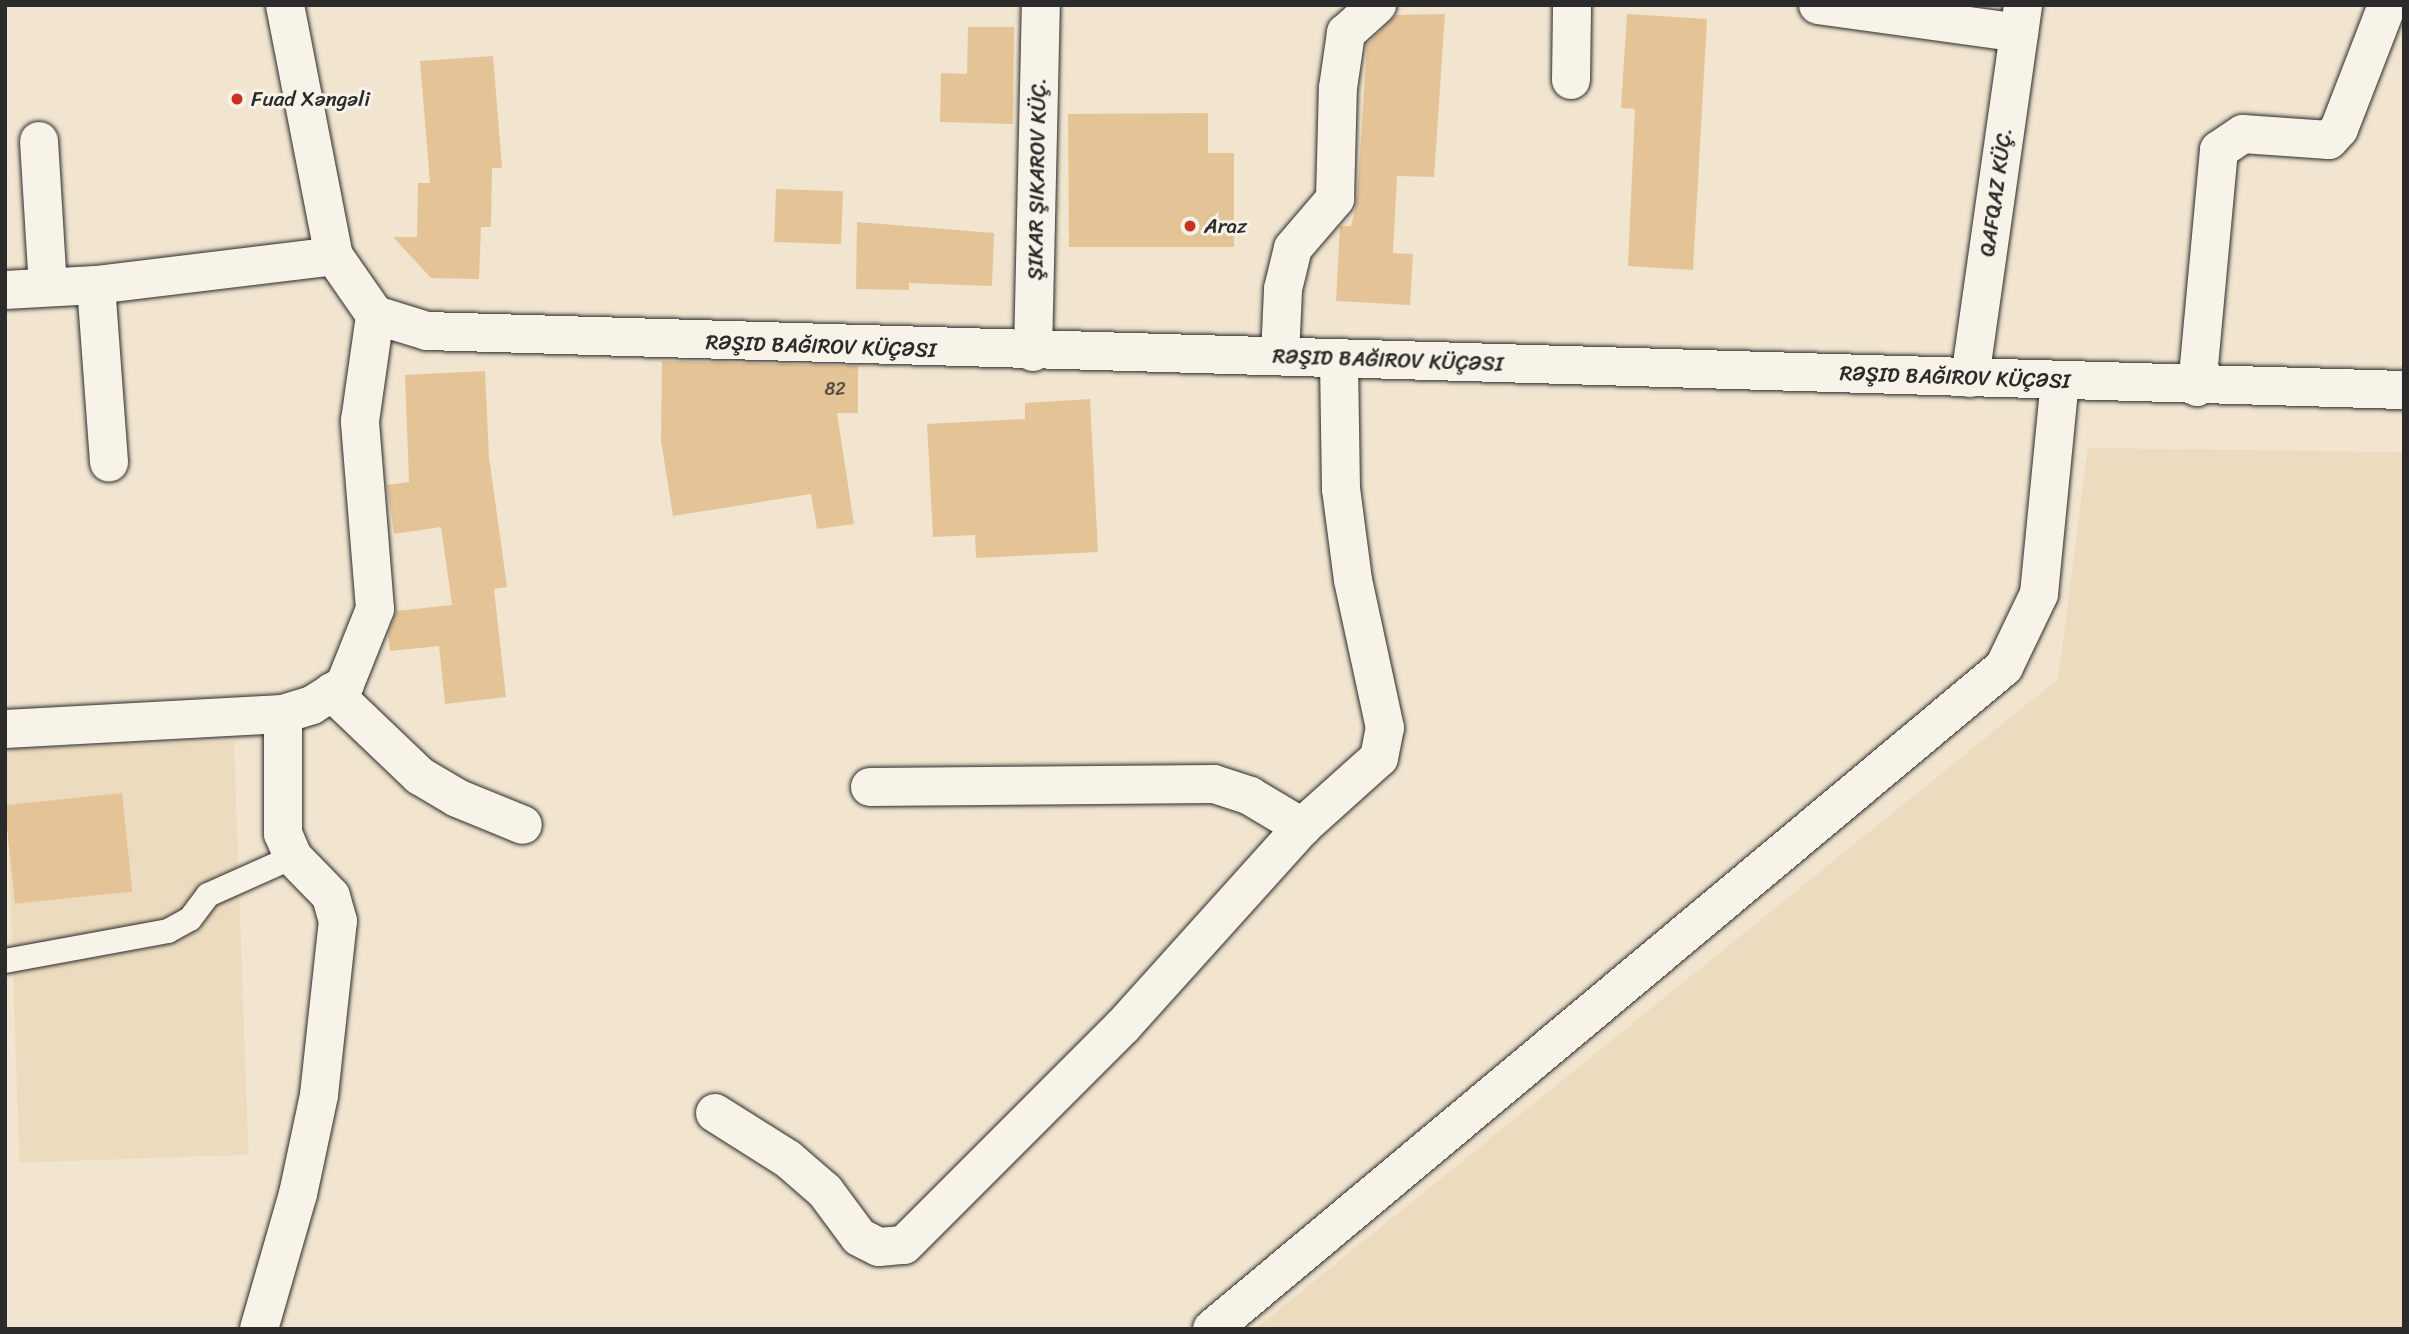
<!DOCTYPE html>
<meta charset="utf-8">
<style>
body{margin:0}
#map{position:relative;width:2409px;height:1334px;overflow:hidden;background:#f1e5d0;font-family:Sriracha,sans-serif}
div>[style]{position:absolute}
.built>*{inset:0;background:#eddbbf;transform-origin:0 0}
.building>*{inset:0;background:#e4c497;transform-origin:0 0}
.roads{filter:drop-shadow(0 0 2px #2b2b2b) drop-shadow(0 0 2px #2b2b2b)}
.lane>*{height:24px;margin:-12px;padding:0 12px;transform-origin:12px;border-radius:12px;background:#f7f3e8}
.street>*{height:38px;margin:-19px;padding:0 19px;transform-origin:19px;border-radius:19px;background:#f7f3e8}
.secondary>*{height:38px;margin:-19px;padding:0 19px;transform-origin:19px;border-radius:19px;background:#f7f3e8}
.dots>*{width:19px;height:19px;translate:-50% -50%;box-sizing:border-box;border:4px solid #f7f3e8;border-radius:50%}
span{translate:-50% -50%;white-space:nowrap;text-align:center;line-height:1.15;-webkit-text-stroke:6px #f7f3e8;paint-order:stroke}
.number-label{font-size:18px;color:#595146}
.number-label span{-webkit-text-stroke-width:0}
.poi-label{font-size:21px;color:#2b2b2b}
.left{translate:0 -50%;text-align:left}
.street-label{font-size:21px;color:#2b2b2b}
.frame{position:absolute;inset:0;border:7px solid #2b2b2b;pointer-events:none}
</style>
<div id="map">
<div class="built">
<i style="clip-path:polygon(2088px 448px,2404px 452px,2404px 1329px,1255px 1329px,2058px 679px)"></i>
<i style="left:234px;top:741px;width:414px;height:229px;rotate:88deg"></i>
</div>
<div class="building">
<i style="clip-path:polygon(1445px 14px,1434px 177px,1397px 176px,1393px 253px,1413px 254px,1410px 305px,1336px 301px,1340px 226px,1351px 226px,1357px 200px,1367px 44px,1396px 15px)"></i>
<i style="clip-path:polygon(1627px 14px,1707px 19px,1693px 270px,1628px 266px,1635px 109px,1621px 108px)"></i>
<i style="clip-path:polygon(968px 27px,1014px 27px,1013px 124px,940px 122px,941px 73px,967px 74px)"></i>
<i style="clip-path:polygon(493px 56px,502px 168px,492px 168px,491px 227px,481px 227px,479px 279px,431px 278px,393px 237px,417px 237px,418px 183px,430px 183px,420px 61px)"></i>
<i style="clip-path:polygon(1208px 113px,1208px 153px,1234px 153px,1234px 247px,1069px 247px,1068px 114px)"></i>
<i style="left:776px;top:189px;width:67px;height:53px;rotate:2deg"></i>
<i style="clip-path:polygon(857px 222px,994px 233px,992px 286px,909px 283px,909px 290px,856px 289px)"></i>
<i style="clip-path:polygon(662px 361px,858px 366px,858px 413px,837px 413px,854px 524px,817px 529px,811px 494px,673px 516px,661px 441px)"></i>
<i style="clip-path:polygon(485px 371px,489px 457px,507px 587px,494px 589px,506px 697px,445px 704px,439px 646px,390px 651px,388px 635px,396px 611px,452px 605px,441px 527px,394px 534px,387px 485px,409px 482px,405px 375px)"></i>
<i style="clip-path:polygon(1090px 399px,1098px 552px,976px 558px,975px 535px,933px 537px,927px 424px,1025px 419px,1025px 403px)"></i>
<i style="left:122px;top:793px;width:99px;height:118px;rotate:84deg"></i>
</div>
<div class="roads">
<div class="lane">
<i style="left:5px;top:961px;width:166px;rotate:-10.4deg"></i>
<i style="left:168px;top:931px;width:25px;rotate:-29deg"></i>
<i style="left:190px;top:919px;width:30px;rotate:-53deg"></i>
<i style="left:208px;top:895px;width:93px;rotate:-24.1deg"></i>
</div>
<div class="street">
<i style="left:1818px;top:5px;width:203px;rotate:7.9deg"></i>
<i style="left:1571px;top:80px;width:75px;rotate:-89.2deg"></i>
<i style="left:39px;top:141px;width:146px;rotate:86.5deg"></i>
<i style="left:96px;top:285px;width:178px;rotate:85.8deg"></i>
<i style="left:5px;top:290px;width:91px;rotate:-3.1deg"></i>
<i style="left:96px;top:285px;width:240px;rotate:-6.9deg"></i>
<i style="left:1033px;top:352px;width:347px;rotate:-88.7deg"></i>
<i style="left:1280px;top:356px;width:67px;rotate:-87.4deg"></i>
<i style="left:1283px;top:289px;width:42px;rotate:-76.3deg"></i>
<i style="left:1293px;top:248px;width:65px;rotate:-49.4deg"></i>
<i style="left:1335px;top:199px;width:111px;rotate:-88.5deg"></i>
<i style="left:1338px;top:88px;width:56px;rotate:-81.7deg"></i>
<i style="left:1346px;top:33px;width:42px;rotate:-42.1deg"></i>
<i style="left:1970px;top:378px;width:377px;rotate:-81.9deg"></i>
<i style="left:2197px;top:387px;width:238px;rotate:-84.7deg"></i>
<i style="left:2219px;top:150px;width:29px;rotate:-34deg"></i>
<i style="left:2243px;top:134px;width:86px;rotate:4deg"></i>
<i style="left:2329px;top:140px;width:15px;rotate:-48deg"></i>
<i style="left:2339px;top:129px;width:133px;rotate:-68.8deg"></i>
<i style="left:332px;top:692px;width:122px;rotate:43.7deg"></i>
<i style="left:420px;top:776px;width:43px;rotate:30.7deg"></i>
<i style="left:457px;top:798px;width:71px;rotate:22.2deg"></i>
<i style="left:5px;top:729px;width:278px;rotate:-3.1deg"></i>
<i style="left:283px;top:714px;width:30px;rotate:-17deg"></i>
<i style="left:312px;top:705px;width:39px;rotate:-32deg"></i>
<i style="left:345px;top:684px;width:81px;rotate:-68.2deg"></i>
<i style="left:375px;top:609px;width:189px;rotate:-94.6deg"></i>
<i style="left:360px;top:421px;width:107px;rotate:-81.9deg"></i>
<i style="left:870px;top:787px;width:344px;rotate:-0.5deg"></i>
<i style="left:1214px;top:784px;width:38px;rotate:18deg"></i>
<i style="left:1250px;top:796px;width:61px;rotate:30.8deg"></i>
<i style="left:715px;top:1113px;width:86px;rotate:32.2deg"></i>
<i style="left:788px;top:1159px;width:49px;rotate:40.9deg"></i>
<i style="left:825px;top:1191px;width:57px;rotate:53.5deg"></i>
<i style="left:859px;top:1237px;width:22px;rotate:27deg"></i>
<i style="left:879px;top:1247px;width:25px;rotate:-5deg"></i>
<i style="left:904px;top:1245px;width:310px;rotate:-45deg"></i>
<i style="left:1123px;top:1026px;width:268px;rotate:-48deg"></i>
<i style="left:1302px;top:827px;width:103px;rotate:-41.9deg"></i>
<i style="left:1379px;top:758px;width:31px;rotate:-79deg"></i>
<i style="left:1385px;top:728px;width:151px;rotate:-102.2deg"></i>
<i style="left:1353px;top:580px;width:92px;rotate:-97.5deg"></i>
<i style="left:1341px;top:489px;width:131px;rotate:-90.9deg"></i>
<i style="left:259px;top:1329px;width:141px;rotate:-73.9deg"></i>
<i style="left:298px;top:1194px;width:101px;rotate:-78deg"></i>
<i style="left:319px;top:1095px;width:175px;rotate:-83.8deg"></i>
<i style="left:338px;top:921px;width:26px;rotate:-106deg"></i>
<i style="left:331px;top:896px;width:54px;rotate:-134.3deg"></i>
<i style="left:293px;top:857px;width:25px;rotate:-113deg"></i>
<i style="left:283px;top:834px;width:120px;rotate:-90deg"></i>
<i style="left:1212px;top:1329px;width:1032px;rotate:-39.89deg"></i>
<i style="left:2004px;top:667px;width:81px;rotate:-64.4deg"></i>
<i style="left:2039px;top:594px;width:215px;rotate:-84.4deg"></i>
</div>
<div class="secondary">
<i style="left:285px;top:5px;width:256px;rotate:79deg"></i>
<i style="left:334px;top:256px;width:72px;rotate:55.2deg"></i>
<i style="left:375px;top:315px;width:54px;rotate:17.1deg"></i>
<i style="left:427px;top:331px;width:1978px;rotate:1.71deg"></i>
</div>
</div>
<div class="dots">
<i style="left:237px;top:99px;background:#c8321e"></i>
<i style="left:1190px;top:226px;background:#c8321e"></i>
</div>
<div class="number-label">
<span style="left:835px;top:389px">82</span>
</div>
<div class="poi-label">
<span class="left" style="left:251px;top:99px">Fuad Xəngəli</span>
<span class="left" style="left:1204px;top:226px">Araz</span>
</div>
<div class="street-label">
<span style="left:1037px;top:179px;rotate:-89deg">ŞIKAR ŞIKAROV KÜÇ.</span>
<span style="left:1996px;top:192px;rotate:-82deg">QAFQAZ KÜÇ.</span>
<span style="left:821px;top:346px;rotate:2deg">RƏŞID BAĞIROV KÜÇƏSI</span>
<span style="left:1388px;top:360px;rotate:2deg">RƏŞID BAĞIROV KÜÇƏSI</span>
<span style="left:1955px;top:377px;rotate:2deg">RƏŞID BAĞIROV KÜÇƏSI</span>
</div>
<div class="frame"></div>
</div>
